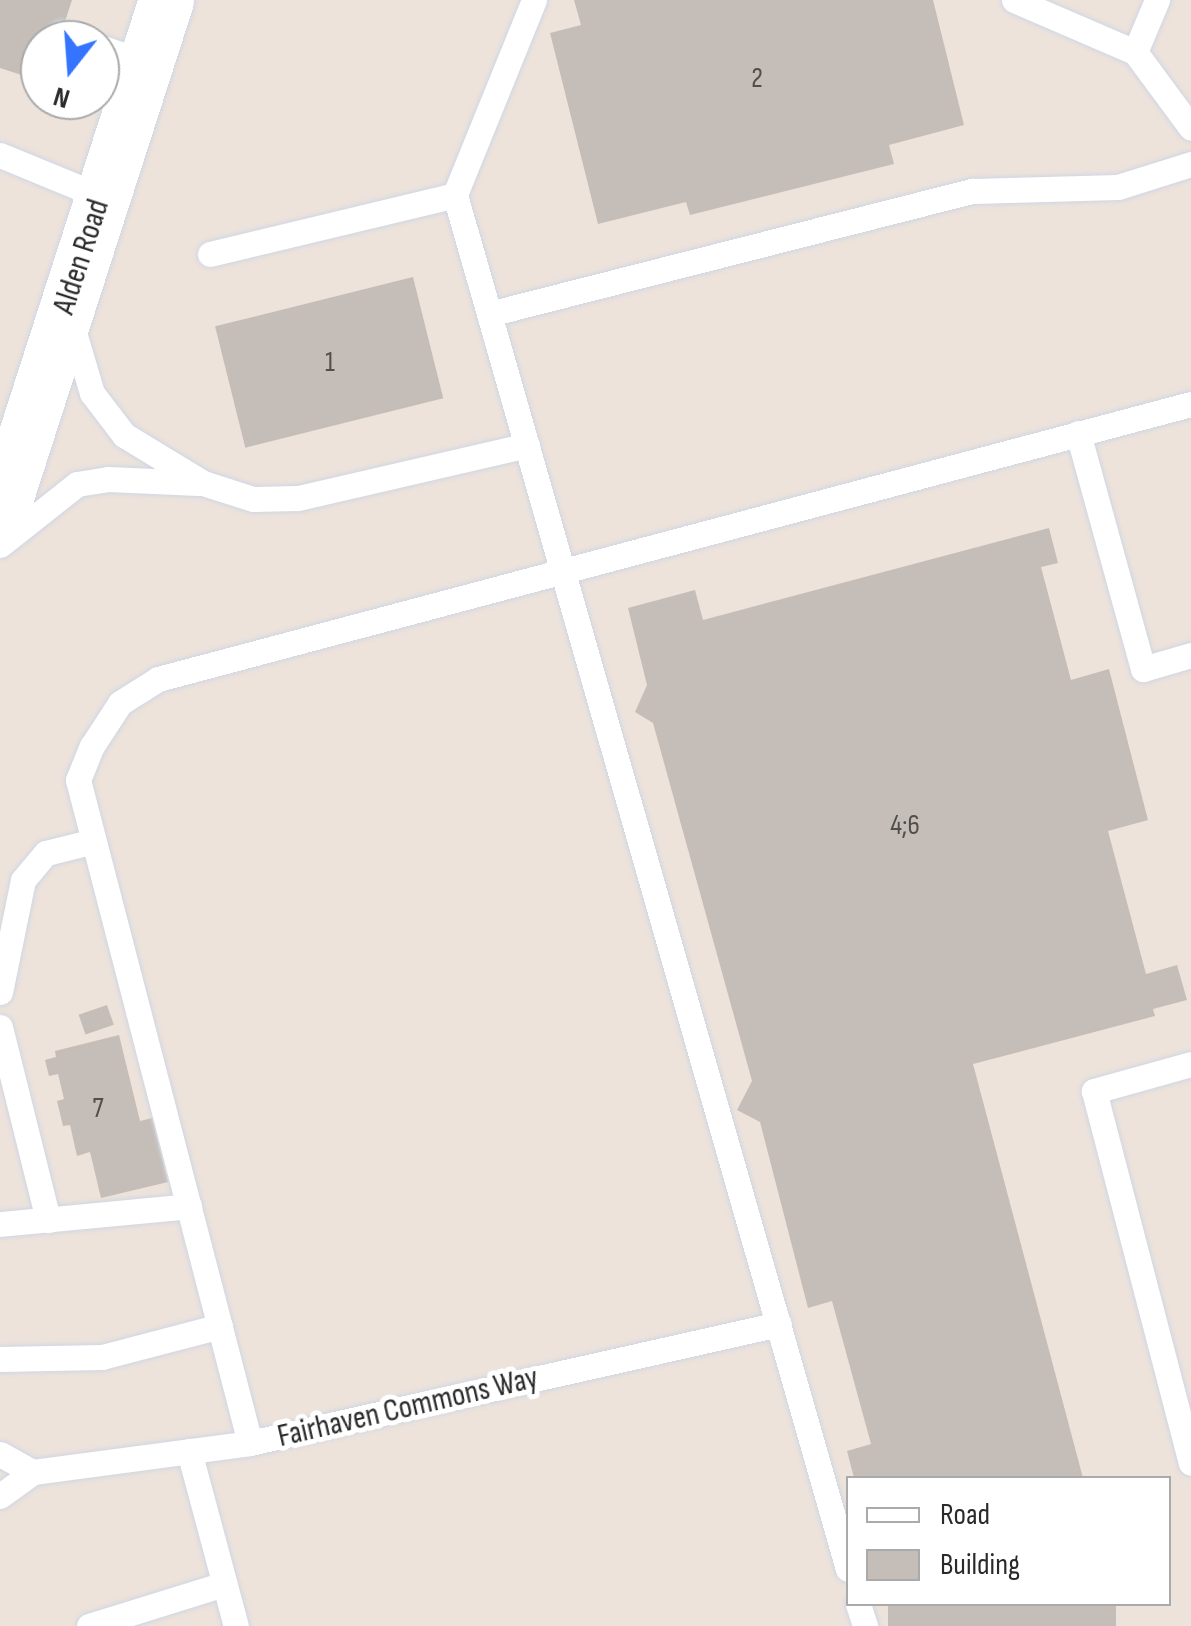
<!DOCTYPE html>
<style>
body{margin:0}
#map{position:relative;width:1191px;height:1626px;overflow:hidden;background:#ede3db;font-family:"Sofia Sans Condensed",sans-serif}
div>[style]{position:absolute}
.building>*{inset:0;background:#c5bdb7;transform-origin:0 0}
.roads{filter:drop-shadow(0 0 2px #d0d6e4) drop-shadow(0 0 2px #d0d6e4)}
.lane>*{height:25px;margin:-12.5px;padding:0 12.5px;transform-origin:12.5px;border-radius:12.5px;background:#fff}
.secondary>*{height:55px;margin:-27.5px;padding:0 27.5px;transform-origin:27.5px;border-radius:27.5px;background:#fff}
span{translate:-50% -50%;white-space:nowrap;text-align:center;line-height:1.15;-webkit-text-stroke:10px #fff;paint-order:stroke}
.number-label{font-size:28px;color:#514f4d}
.number-label span{-webkit-text-stroke-width:0}
.street-label{font-size:32px;color:#2a2a2a}
.legend{position:absolute;left:846px;top:1476px;width:325px;height:130px;box-sizing:border-box;background:#fff;border:2px solid #aaa;margin:0;padding:12px 18px;list-style:none;font-size:30px;color:#2a2a2a}
.legend li{display:flex;align-items:center;gap:20px;height:50px}
.legend b{width:50px;border:2px solid #aaa}
.north{position:absolute;left:20px;top:20px;width:100px;height:100px;box-sizing:border-box;background:#fff;border:2px solid #aaa;border-radius:50%;rotate:197deg;font-size:28px;font-weight:700;line-height:40px;text-align:center;color:#2a2a2a}
.north::after{content:'';display:block;margin:auto;width:35px;height:45px;background:#3574ff;clip-path:polygon(50% 0,100% 100%,50% 72%,0 100%)}
</style>
<div id="map">
<div class="building">
<i style="clip-path:polygon(0 0,72px 0,59px 40px,40px 40px,40px 81px,0 68px)"></i>
<i style="clip-path:polygon(574px 0,933px 0,964px 125px,889px 145px,894px 164px,690px 215px,686px 202px,598px 224px,550px 33px,581px 25px)"></i>
<i style="left:413px;top:277px;width:125px;height:204px;rotate:76deg"></i>
<i style="clip-path:polygon(1049px 528px,1058px 563px,1041px 567px,1071px 680px,1109px 669px,1148px 820px,1108px 831px,1146px 974px,1177px 965px,1187px 1000px,1153px 1009px,1155px 1016px,973px 1064px,1083px 1478px,854px 1478px,847px 1451px,871px 1444px,832px 1301px,808px 1308px,760px 1122px,737px 1110px,752px 1081px,653px 723px,635px 712px,647px 685px,628px 608px,695px 590px,703px 620px)"></i>
<i style="left:107px;top:1005px;width:21px;height:30px;rotate:71deg"></i>
<i style="clip-path:polygon(119px 1035px,140px 1121px,152px 1118px,168px 1182px,101px 1198px,90px 1152px,77px 1156px,70px 1125px,63px 1126px,57px 1101px,64px 1099px,58px 1074px,49px 1076px,45px 1060px,56px 1057px,55px 1051px)"></i>
<i style="left:888px;top:1604px;width:228px;height:23px"></i>
</div>
<div class="roads">
<div class="lane">
<i style="left:534px;top:0;width:210px;rotate:112.1deg"></i>
<i style="left:455px;top:195px;width:1429px;rotate:74.04deg"></i>
<i style="left:1014px;top:0;width:132px;rotate:23.3deg"></i>
<i style="left:1157px;top:0;width:56px;rotate:112.9deg"></i>
<i style="left:1135px;top:52px;width:94px;rotate:53.6deg"></i>
<i style="left:61px;top:33px;width:21px;rotate:19deg"></i>
<i style="left:100px;top:47px;width:49px;rotate:19.2deg"></i>
<i style="left:0;top:155px;width:110px;rotate:22.4deg"></i>
<i style="left:210px;top:254px;width:252px;rotate:-13.5deg"></i>
<i style="left:489px;top:314px;width:499px;rotate:-14.3deg"></i>
<i style="left:973px;top:191px;width:145px;rotate:-1.6deg"></i>
<i style="left:1118px;top:187px;width:77px;rotate:-17.5deg"></i>
<i style="left:73px;top:329px;width:67px;rotate:73.5deg"></i>
<i style="left:92px;top:393px;width:53px;rotate:52.7deg"></i>
<i style="left:124px;top:435px;width:92px;rotate:31.3deg"></i>
<i style="left:203px;top:483px;width:52px;rotate:17.7deg"></i>
<i style="left:253px;top:499px;width:45px;rotate:-1.3deg"></i>
<i style="left:298px;top:498px;width:235px;rotate:-13deg"></i>
<i style="left:1078px;top:433px;width:245px;rotate:74.6deg"></i>
<i style="left:1143px;top:669px;width:50px;rotate:-16.3deg"></i>
<i style="left:0;top:545px;width:98px;rotate:-38.4deg"></i>
<i style="left:77px;top:484px;width:31px;rotate:-9deg"></i>
<i style="left:108px;top:479px;width:90px;rotate:2.5deg"></i>
<i style="left:0;top:992px;width:114px;rotate:-78.4deg"></i>
<i style="left:23px;top:880px;width:35px;rotate:-50deg"></i>
<i style="left:46px;top:853px;width:49px;rotate:-14deg"></i>
<i style="left:0;top:1027px;width:199px;rotate:76deg"></i>
<i style="left:1191px;top:1064px;width:101px;rotate:164.4deg"></i>
<i style="left:1094px;top:1091px;width:384px;rotate:75.4deg"></i>
<i style="left:0;top:1224px;width:190px;rotate:-5.4deg"></i>
<i style="left:0;top:1359px;width:102px;rotate:-1.1deg"></i>
<i style="left:102px;top:1357px;width:122px;rotate:-14.7deg"></i>
<i style="left:250px;top:1443px;width:685px;rotate:-104.54deg"></i>
<i style="left:78px;top:780px;width:37px;rotate:-68deg"></i>
<i style="left:92px;top:746px;width:51px;rotate:-56.9deg"></i>
<i style="left:120px;top:703px;width:45px;rotate:-32.3deg"></i>
<i style="left:158px;top:679px;width:1069px;rotate:-14.91deg"></i>
<i style="left:189px;top:1451px;width:181px;rotate:75deg"></i>
<i style="left:0;top:1454px;width:38px;rotate:29deg"></i>
<i style="left:0;top:1496px;width:41px;rotate:-36deg"></i>
<i style="left:33px;top:1472px;width:219px;rotate:-7.6deg"></i>
<i style="left:250px;top:1443px;width:542px;rotate:-12.68deg"></i>
<i style="left:858px;top:1604px;width:23px;rotate:72deg"></i>
<i style="left:89px;top:1626px;width:141px;rotate:-17.3deg"></i>
</div>
<div class="secondary">
<i style="left:0;top:515px;width:541px;rotate:-72.13deg"></i>
</div>
</div>
<div class="number-label">
<span style="left:757px;top:79px">2</span>
<span style="left:330px;top:363px">1</span>
<span style="left:905px;top:826px">4;6</span>
<span style="left:98px;top:1109px">7</span>
</div>
<div class="street-label">
<span style="left:82px;top:257px;rotate:-72deg">Alden Road</span>
<span style="left:408px;top:1408px;rotate:-13deg">Fairhaven Commons Way</span>
</div>
<ul class="legend">
<li><b style="height:12px;background:#fff"></b>Road</li>
<li><b style="height:28px;background:#c5bdb7"></b>Building</li>
</ul>
<div class="north">N</div>
</div>
